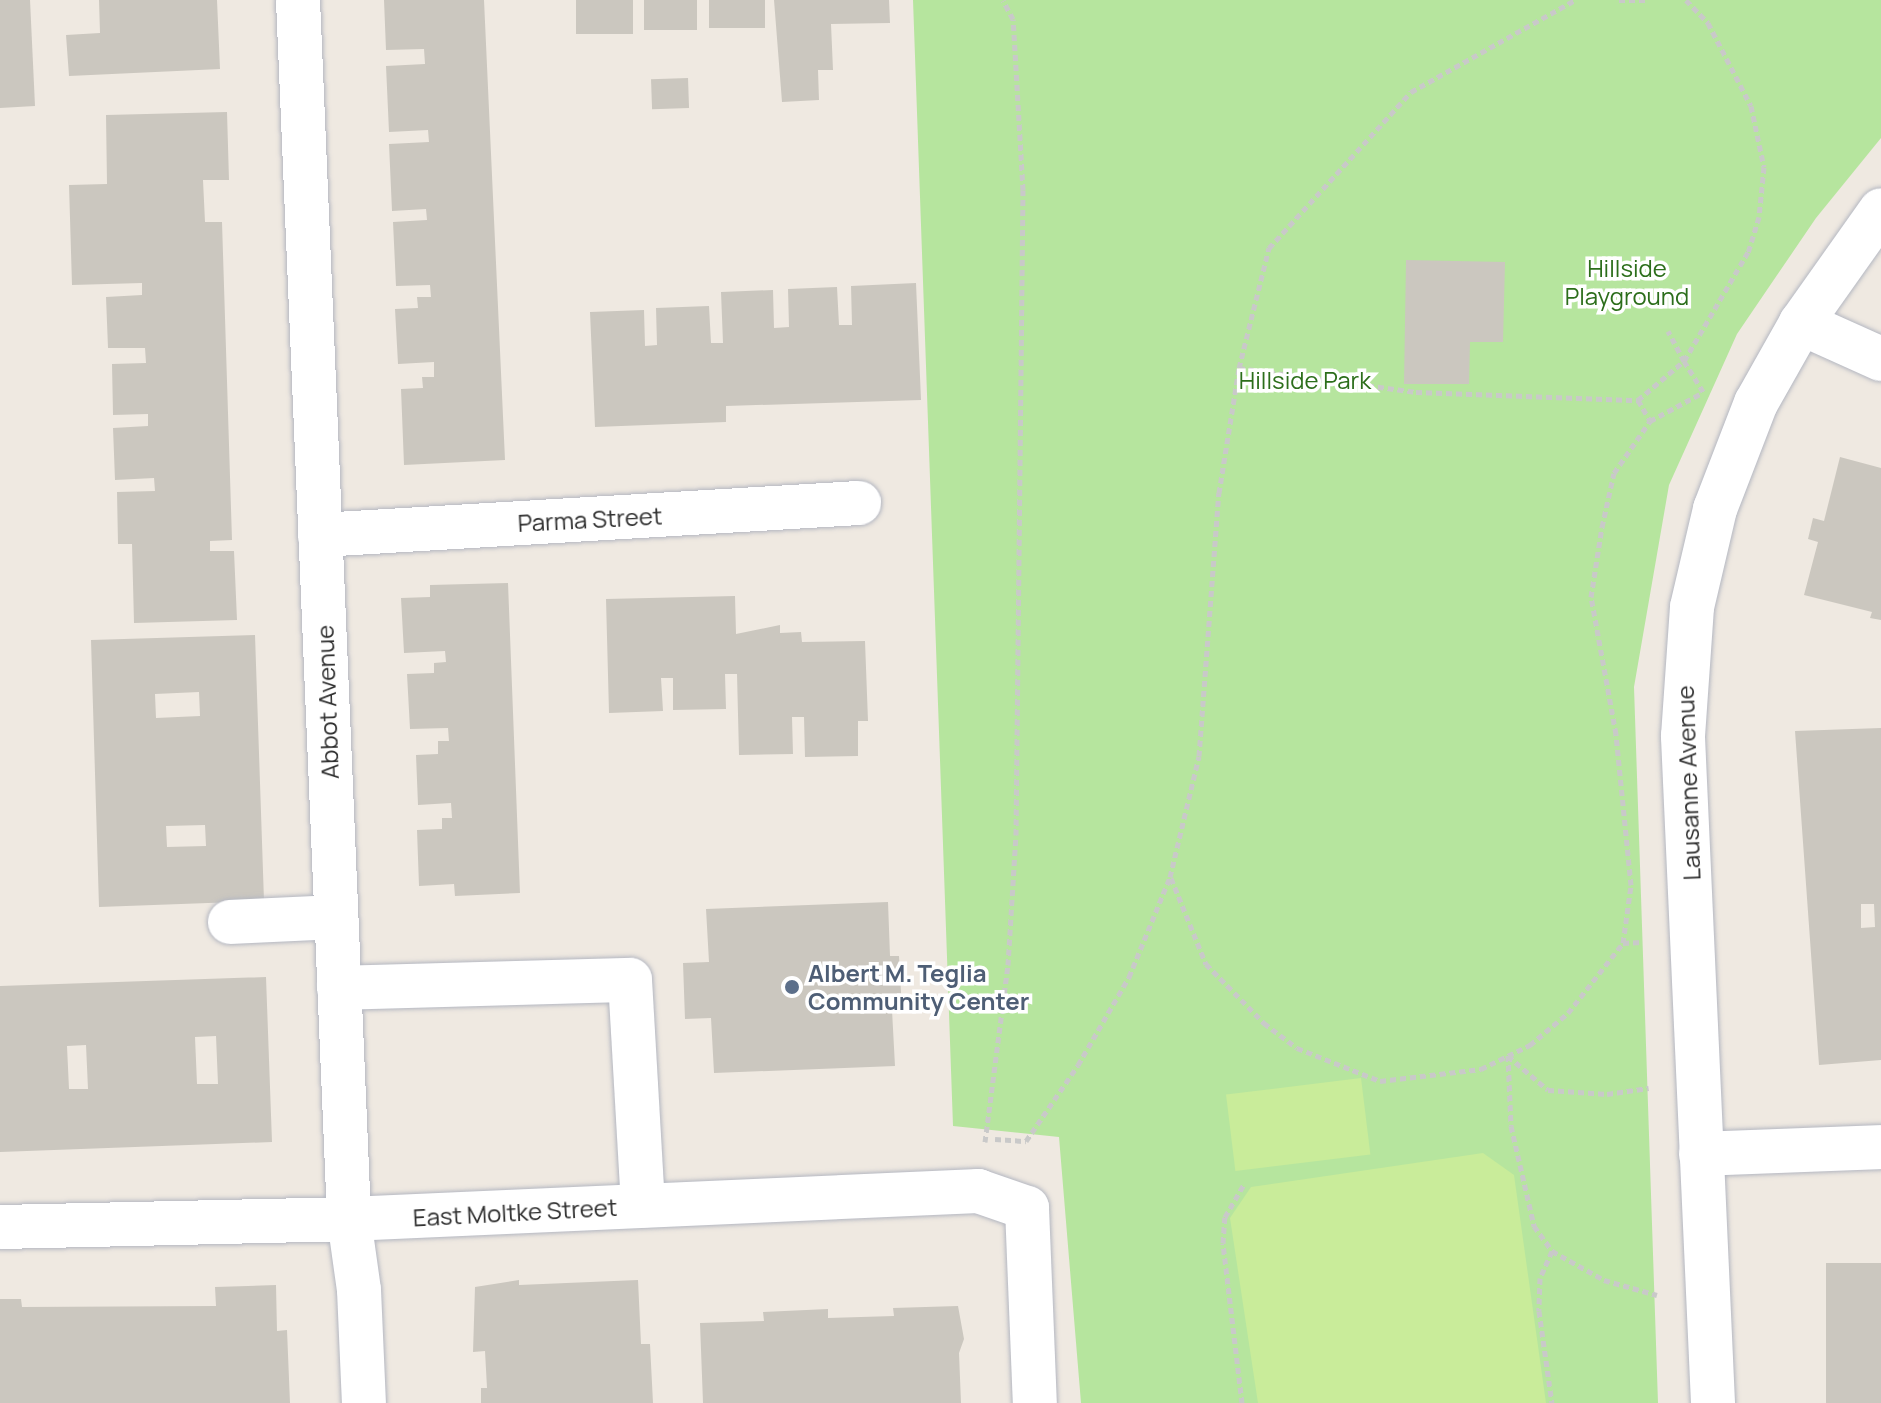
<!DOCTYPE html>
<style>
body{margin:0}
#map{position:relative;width:1881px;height:1403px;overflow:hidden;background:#efe9e1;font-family:Manrope,sans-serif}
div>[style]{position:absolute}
.green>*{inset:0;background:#b6e59e}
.pitch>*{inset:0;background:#c9ec9a;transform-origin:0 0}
.building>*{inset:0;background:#cbc7bf;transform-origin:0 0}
.path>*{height:5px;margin-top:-2.5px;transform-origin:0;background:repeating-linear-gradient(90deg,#c9c9c9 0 6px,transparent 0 10px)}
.roads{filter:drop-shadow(0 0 2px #b4b7c1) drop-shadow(0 0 2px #b4b7c1)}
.minor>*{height:44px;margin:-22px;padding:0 22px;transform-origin:22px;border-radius:22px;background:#fff}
.dots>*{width:22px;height:22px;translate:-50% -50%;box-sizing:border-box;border:4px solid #fff;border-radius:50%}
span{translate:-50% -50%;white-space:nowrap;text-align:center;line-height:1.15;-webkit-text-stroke:7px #fff;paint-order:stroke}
.park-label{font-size:24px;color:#2c6e1b}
.street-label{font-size:24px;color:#2e2e2e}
.service-label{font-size:24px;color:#4e5e75;font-weight:700}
.left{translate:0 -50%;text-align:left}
</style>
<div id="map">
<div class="green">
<i style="clip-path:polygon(913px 0,1881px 0,1881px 138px,1816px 218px,1737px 334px,1669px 485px,1634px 687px,1658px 1403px,1081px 1403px,1059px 1137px,953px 1126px)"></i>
</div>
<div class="pitch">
<i style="left:1361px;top:1078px;width:77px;height:136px;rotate:83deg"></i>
<i style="clip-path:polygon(1483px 1153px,1514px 1175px,1546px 1403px,1258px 1403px,1230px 1218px,1251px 1187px)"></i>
</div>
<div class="building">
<i style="clip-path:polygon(0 0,30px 0,35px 106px,0 108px)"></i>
<i style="clip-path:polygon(99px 0,217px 0,220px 69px,69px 76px,66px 35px,100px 33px)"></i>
<i style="clip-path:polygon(384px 0,484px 0,505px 460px,404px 465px,401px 389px,423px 388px,422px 377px,434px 377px,434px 362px,398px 364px,395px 309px,418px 308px,417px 297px,431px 297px,430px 285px,396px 286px,393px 222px,427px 220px,426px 209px,392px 211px,389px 144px,429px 142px,428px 130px,389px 132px,386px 66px,425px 64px,424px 49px,386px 50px)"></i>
<i style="left:576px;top:0;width:57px;height:34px"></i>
<i style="left:644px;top:0;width:53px;height:30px"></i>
<i style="left:709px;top:0;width:56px;height:28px"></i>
<i style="clip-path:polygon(774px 0,889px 0,890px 23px,831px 24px,833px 70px,818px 70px,819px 100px,782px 102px)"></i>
<i style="left:688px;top:78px;width:30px;height:37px;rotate:88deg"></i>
<i style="clip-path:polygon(227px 112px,229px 180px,203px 180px,205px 222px,222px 222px,232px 540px,210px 541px,210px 551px,234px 551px,237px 620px,134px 623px,132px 544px,118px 544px,117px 492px,155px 491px,154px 478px,115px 480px,113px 428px,148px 426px,148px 414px,113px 415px,112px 364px,146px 363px,145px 348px,108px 348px,106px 297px,142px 295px,142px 283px,72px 285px,69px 185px,107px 184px,106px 115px)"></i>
<i style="clip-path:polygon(1406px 260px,1505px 262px,1503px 342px,1470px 342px,1469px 384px,1404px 384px)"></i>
<i style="clip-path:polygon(916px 283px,921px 400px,726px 406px,726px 422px,595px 427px,590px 312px,644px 310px,645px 346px,657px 345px,656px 308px,709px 306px,711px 343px,723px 343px,721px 292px,773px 290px,774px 328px,789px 327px,788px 289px,837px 287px,839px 325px,852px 325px,851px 286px)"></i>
<i style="clip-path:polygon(1840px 457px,1881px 468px,1881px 620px,1870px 618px,1872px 612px,1804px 595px,1818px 542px,1808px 539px,1813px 518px,1824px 521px)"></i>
<i style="clip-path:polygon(508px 583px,520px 893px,455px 896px,454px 884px,419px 886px,417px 830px,442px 829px,442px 818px,452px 818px,451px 803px,418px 805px,416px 755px,438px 754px,438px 741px,449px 741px,448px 728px,410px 729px,407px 674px,434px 673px,434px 663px,446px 662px,445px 651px,404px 653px,401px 598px,430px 597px,430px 585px)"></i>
<i style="clip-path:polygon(735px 596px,736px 634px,780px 625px,780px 633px,801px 632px,802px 642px,865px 641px,868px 721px,858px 721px,858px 756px,805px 757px,804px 717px,792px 717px,793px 754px,739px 755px,737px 674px,725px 674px,726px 709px,673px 710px,673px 678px,661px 678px,663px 711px,609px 713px,606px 599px)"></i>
<i style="clip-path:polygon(evenodd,255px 635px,264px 901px,99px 907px,91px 640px,255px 635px,199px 692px,200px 716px,156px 718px,155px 694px,199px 692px,255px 635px,205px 825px,206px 846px,167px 847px,166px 826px,205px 825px)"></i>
<i style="clip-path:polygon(evenodd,1881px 728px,1881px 1060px,1819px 1065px,1795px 731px,1881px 728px,1861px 904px,1874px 904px,1875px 927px,1861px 928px,1861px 904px)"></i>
<i style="clip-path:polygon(888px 902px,890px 956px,899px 956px,902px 1010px,892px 1010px,895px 1066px,714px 1073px,711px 1018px,685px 1019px,683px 963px,709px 962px,706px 909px)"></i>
<i style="clip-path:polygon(evenodd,266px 977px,272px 1142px,0 1152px,0 986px,266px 977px,216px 1036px,218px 1084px,197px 1084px,195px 1037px,216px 1036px,266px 977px,86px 1045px,88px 1089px,69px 1089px,67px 1046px,86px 1045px)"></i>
<i style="left:1881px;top:1263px;width:140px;height:55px;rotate:90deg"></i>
<i style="clip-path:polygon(519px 1280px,519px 1285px,638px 1280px,641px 1344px,650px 1344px,653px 1403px,481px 1403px,481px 1388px,487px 1388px,485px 1351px,473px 1352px,475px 1287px)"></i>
<i style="clip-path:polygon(276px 1285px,277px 1331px,287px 1330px,290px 1403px,0 1403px,0 1299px,21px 1299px,22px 1307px,216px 1306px,215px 1287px)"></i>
<i style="clip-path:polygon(958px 1306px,964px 1339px,959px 1353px,961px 1403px,703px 1403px,700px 1323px,764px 1321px,763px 1312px,828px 1309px,828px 1318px,894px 1316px,893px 1308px)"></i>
</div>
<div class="path">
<i style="left:1619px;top:0;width:27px"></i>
<i style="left:1686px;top:0;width:32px;rotate:46deg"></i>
<i style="left:1708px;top:23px;width:93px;rotate:62.6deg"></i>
<i style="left:1751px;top:106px;width:62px;rotate:78deg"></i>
<i style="left:1764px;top:167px;width:50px;rotate:95.7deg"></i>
<i style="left:1759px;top:217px;width:37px;rotate:107deg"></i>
<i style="left:1748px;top:252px;width:126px;rotate:120.4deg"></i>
<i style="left:1684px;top:361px;width:38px;rotate:58deg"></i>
<i style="left:1239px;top:368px;width:179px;rotate:7.7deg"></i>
<i style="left:1416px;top:392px;width:222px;rotate:2.1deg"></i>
<i style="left:1638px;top:400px;width:60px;rotate:-40.3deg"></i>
<i style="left:1684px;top:361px;width:34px;rotate:-118deg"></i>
<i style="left:1638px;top:400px;width:24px;rotate:60deg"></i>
<i style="left:1171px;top:878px;width:93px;rotate:67.9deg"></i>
<i style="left:1206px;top:964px;width:83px;rotate:45.5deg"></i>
<i style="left:1264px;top:1023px;width:41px;rotate:37.1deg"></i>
<i style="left:1297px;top:1048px;width:89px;rotate:21.7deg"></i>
<i style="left:1380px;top:1081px;width:102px;rotate:-6.8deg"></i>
<i style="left:1481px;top:1069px;width:55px;rotate:-26.1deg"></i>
<i style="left:1530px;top:1045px;width:50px;rotate:-40.1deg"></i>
<i style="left:1568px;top:1013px;width:89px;rotate:-51.8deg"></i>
<i style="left:1623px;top:943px;width:59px;rotate:-82.1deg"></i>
<i style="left:1631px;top:885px;width:152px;rotate:-95.7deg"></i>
<i style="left:1616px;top:734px;width:139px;rotate:-100.3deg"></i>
<i style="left:1591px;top:597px;width:71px;rotate:-81.1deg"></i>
<i style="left:1602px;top:527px;width:55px;rotate:-77.5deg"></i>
<i style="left:1614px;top:473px;width:63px;rotate:-55.3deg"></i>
<i style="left:1650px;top:421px;width:59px;rotate:-28.3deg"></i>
<i style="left:1623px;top:943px;width:19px;rotate:-3deg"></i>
<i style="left:1508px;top:1055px;width:71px;rotate:87.6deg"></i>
<i style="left:1511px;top:1126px;width:103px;rotate:77deg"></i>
<i style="left:1534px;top:1226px;width:31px;rotate:54deg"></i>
<i style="left:1552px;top:1251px;width:60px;rotate:29.1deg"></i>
<i style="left:1604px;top:1280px;width:55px;rotate:15.8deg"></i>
<i style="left:1508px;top:1056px;width:52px;rotate:40.4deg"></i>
<i style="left:1548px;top:1090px;width:59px;rotate:3.9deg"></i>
<i style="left:1607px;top:1094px;width:42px;rotate:-8.1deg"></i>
<i style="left:995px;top:1139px;width:31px;rotate:4deg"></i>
<i style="left:1026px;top:1141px;width:92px;rotate:-55.6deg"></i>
<i style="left:1078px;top:1065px;width:102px;rotate:-59.9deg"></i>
<i style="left:1129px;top:977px;width:108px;rotate:-67.7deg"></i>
<i style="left:1170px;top:877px;width:124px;rotate:-76.5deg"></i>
<i style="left:1199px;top:756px;width:264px;rotate:-85.7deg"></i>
<i style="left:1219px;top:493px;width:127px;rotate:-80.9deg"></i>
<i style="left:1239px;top:368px;width:124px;rotate:-76deg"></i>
<i style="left:1269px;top:248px;width:211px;rotate:-47.7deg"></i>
<i style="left:1411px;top:92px;width:188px;rotate:-29.3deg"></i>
<i style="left:985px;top:1142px;width:178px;rotate:-82.6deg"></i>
<i style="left:1008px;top:965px;width:130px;rotate:-86.5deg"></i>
<i style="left:1016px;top:835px;width:645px;rotate:-89.38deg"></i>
<i style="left:1023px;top:190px;width:171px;rotate:-93.3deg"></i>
<i style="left:1013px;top:19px;width:21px;rotate:-118deg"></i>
<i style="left:1552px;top:1251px;width:30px;rotate:114deg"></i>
<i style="left:1540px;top:1278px;width:33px;rotate:92deg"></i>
<i style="left:1539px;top:1311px;width:93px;rotate:82deg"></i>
<i style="left:1242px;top:1403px;width:161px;rotate:-96.8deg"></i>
<i style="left:1223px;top:1243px;width:26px;rotate:-86deg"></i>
<i style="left:1225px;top:1217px;width:39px;rotate:-60deg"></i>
</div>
<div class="roads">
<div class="minor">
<i style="left:298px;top:0;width:1220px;rotate:87.6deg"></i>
<i style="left:349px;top:1219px;width:72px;rotate:82deg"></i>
<i style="left:359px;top:1290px;width:113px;rotate:87.5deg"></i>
<i style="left:1801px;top:323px;width:88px;rotate:24.2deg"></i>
<i style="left:320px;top:535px;width:540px;rotate:-3.4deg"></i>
<i style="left:230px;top:922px;width:106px;rotate:-2.7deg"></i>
<i style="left:339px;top:988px;width:291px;rotate:-1.6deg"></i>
<i style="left:630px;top:980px;width:226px;rotate:86.7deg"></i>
<i style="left:1701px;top:1154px;width:180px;rotate:-2.2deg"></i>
<i style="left:0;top:1227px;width:349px;rotate:-1.3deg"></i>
<i style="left:349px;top:1219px;width:630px;rotate:-2.55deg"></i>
<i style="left:978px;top:1191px;width:52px;rotate:19.1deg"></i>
<i style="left:1027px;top:1208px;width:195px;rotate:87.7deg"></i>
<i style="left:1713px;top:1403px;width:668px;rotate:-92.58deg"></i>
<i style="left:1683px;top:736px;width:129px;rotate:-86deg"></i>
<i style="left:1692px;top:607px;width:101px;rotate:-76.8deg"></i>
<i style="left:1715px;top:509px;width:114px;rotate:-68.9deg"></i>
<i style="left:1756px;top:403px;width:92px;rotate:-60.6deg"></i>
<i style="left:1801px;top:323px;width:138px;rotate:-54.7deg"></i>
</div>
</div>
<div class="dots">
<i style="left:792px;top:987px;background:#5c6f8a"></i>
</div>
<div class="park-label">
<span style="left:1627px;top:282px">Hillside<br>Playground</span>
<span style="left:1305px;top:380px">Hillside Park</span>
</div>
<div class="street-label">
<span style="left:590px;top:519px;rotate:-3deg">Parma Street</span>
<span style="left:327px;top:702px;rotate:-92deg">Abbot Avenue</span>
<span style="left:1688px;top:783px;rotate:-92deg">Lausanne Avenue</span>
<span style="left:515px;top:1212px;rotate:-3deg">East Moltke Street</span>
</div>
<div class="service-label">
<span class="left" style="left:808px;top:987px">Albert M. Teglia<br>Community Center</span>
</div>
</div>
